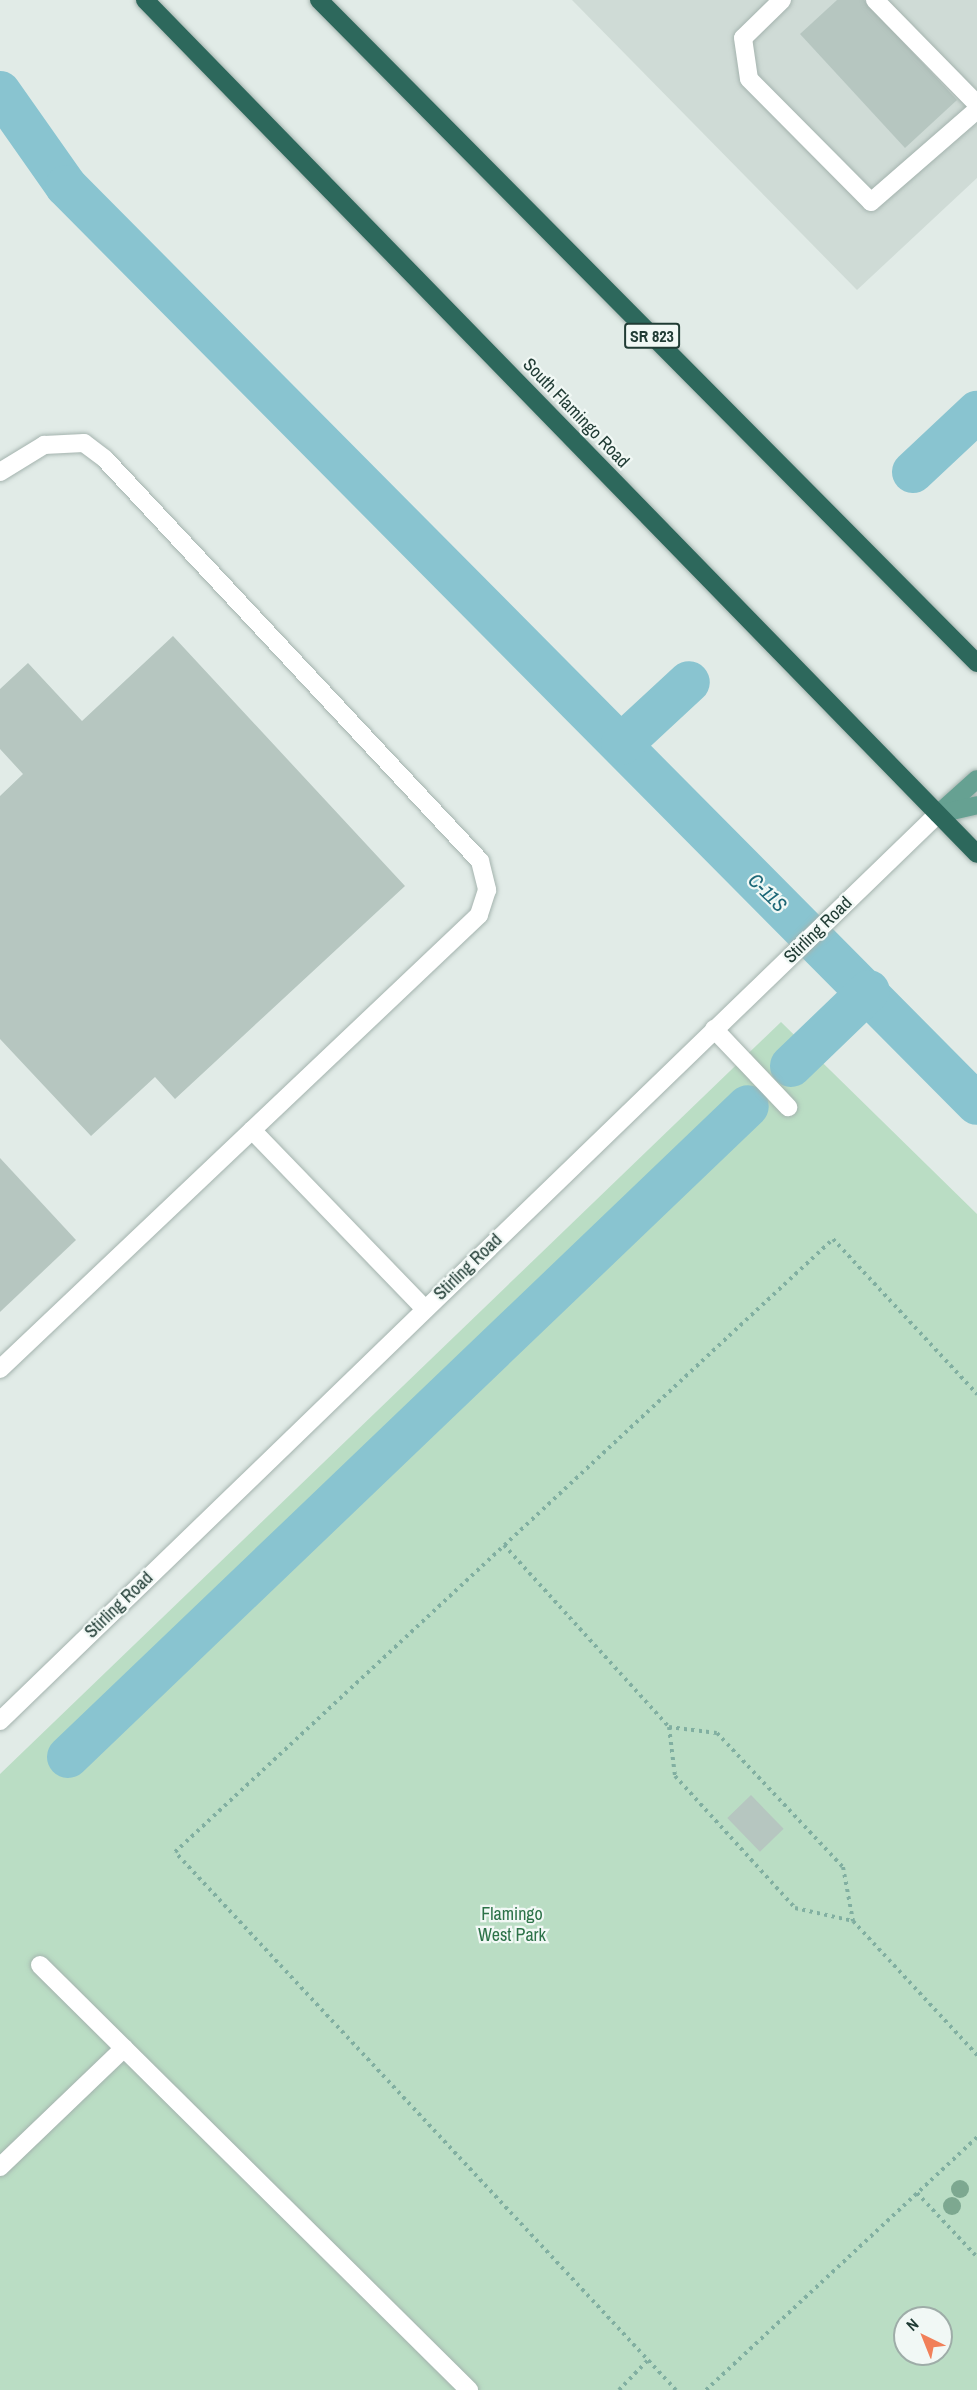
<!DOCTYPE html>
<style>
body{margin:0}
#map{position:relative;width:977px;height:2390px;overflow:hidden;background:#e1ebe7;font-family:"Archivo Narrow",sans-serif}
div>[style]{position:absolute}
.built>*{inset:0;background:#cfdbd6}
.green>*{inset:0;background:#baddc4}
.canal>*{height:42px;margin:-21px;padding:0 21px;transform-origin:21px;border-radius:21px;background:#89c4d0}
.building>*{inset:0;background:#b6c6c0;transform-origin:0 0}
.path>*{height:4px;margin-top:-2px;transform-origin:0;background:repeating-linear-gradient(90deg,#81afa1 0 3px,transparent 0 7.5px)}
.roads{filter:drop-shadow(0 0 2px #a4b3ae) drop-shadow(0 0 2px #a4b3ae)}
.lane>*{height:18px;margin:-9px;padding:0 9px;transform-origin:9px;border-radius:9px;background:#fff}
.secondary>*{height:18px;margin:-9px;padding:0 9px;transform-origin:9px;border-radius:9px;background:#fff}
.primary>*{height:18px;margin:-9px;padding:0 9px;transform-origin:9px;border-radius:9px;background:#66a192}
.highway>*{height:18px;margin:-9px;padding:0 9px;transform-origin:9px;border-radius:9px;background:#2d685c}
.trees>*{width:18px;height:18px;margin:-9px;border-radius:50%;background:#7da890}
span{translate:-50% -50%;white-space:nowrap;text-align:center;line-height:1.15;-webkit-text-stroke:4.5px #f1f8f5;paint-order:stroke}
.shield-label span{padding:2px 4px;background:#f1f8f5;border:2px solid;border-radius:4px;-webkit-text-stroke-width:0}
.shield-label{font-size:16px;color:#213c35;font-weight:700}
.street-label{font-size:18px;color:#213c35}
.park-label{font-size:18px;color:#2c7248}
.water-label{font-size:20px;color:#1c6777;font-style:italic}
.north{position:absolute;left:893px;top:2306px;width:60px;height:60px;box-sizing:border-box;background:#f1f8f5;border:2px solid #9eada8;border-radius:50%;rotate:317deg;font-size:16px;font-weight:700;line-height:24px;text-align:center;color:#213c35}
.north::after{content:'';display:block;margin:auto;width:21px;height:27px;background:#f18059;clip-path:polygon(50% 0,100% 100%,50% 72%,0 100%)}
</style>
<div id="map">
<div class="built">
<i style="clip-path:polygon(572px 0,977px 0,977px 178px,857px 290px)"></i>
</div>
<div class="green">
<i style="clip-path:polygon(evenodd,781px 1022px,977px 1214px,977px 2390px,0 2390px,0 1774px,781px 1022px,905px 2318px,941px 2318px,941px 2354px,905px 2354px,905px 2318px)"></i>
</div>
<div class="canal">
<i style="left:0;top:92px;width:115px;rotate:54.9deg"></i>
<i style="left:66px;top:186px;width:1293px;rotate:45.22deg"></i>
<i style="left:913px;top:472px;width:88px;rotate:-43.2deg"></i>
<i style="left:622px;top:744px;width:91px;rotate:-42.8deg"></i>
<i style="left:791px;top:1066px;width:108px;rotate:-43.9deg"></i>
<i style="left:68px;top:1757px;width:941px;rotate:-43.75deg"></i>
</div>
<div class="building">
<i style="clip-path:polygon(837px 0,864px 0,957px 100px,905px 148px,800px 34px)"></i>
<i style="clip-path:polygon(173px 636px,405px 886px,175px 1099px,155px 1077px,91px 1136px,0 1039px,0 796px,23px 774px,0 749px,0 689px,28px 663px,82px 721px)"></i>
<i style="clip-path:polygon(0 1158px,76px 1240px,0 1312px)"></i>
<i style="left:751px;top:1795px;width:47px;height:33px;rotate:46deg"></i>
</div>
<div class="path">
<i style="left:504px;top:1545px;width:246px;rotate:47.8deg"></i>
<i style="left:669px;top:1727px;width:49px;rotate:83deg"></i>
<i style="left:675px;top:1776px;width:178px;rotate:47.7deg"></i>
<i style="left:795px;top:1908px;width:59px;rotate:12.6deg"></i>
<i style="left:853px;top:1921px;width:183px;rotate:47.2deg"></i>
<i style="left:669px;top:1727px;width:48px;rotate:7.1deg"></i>
<i style="left:717px;top:1733px;width:184px;rotate:46.8deg"></i>
<i style="left:843px;top:1867px;width:55px;rotate:79.5deg"></i>
<i style="left:917px;top:2193px;width:88px;rotate:46.8deg"></i>
<i style="left:619px;top:2390px;width:42px;rotate:-46deg"></i>
<i style="left:676px;top:2390px;width:735px;rotate:-132.96deg"></i>
<i style="left:175px;top:1852px;width:899px;rotate:-42.97deg"></i>
<i style="left:833px;top:1239px;width:212px;rotate:47.1deg"></i>
<i style="left:706px;top:2390px;width:371px;rotate:-43deg"></i>
</div>
<div class="roads">
<div class="lane">
<i style="left:782px;top:0;width:54px;rotate:135.7deg"></i>
<i style="left:743px;top:38px;width:41px;rotate:81.7deg"></i>
<i style="left:749px;top:79px;width:173px;rotate:45.2deg"></i>
<i style="left:871px;top:202px;width:140px;rotate:-41deg"></i>
<i style="left:875px;top:0;width:146px;rotate:45.6deg"></i>
<i style="left:0;top:472px;width:52px;rotate:-31.5deg"></i>
<i style="left:44px;top:445px;width:40px;rotate:-2.9deg"></i>
<i style="left:84px;top:443px;width:26px;rotate:37deg"></i>
<i style="left:105px;top:459px;width:550px;rotate:46.99deg"></i>
<i style="left:480px;top:861px;width:30px;rotate:76deg"></i>
<i style="left:487px;top:890px;width:26px;rotate:108deg"></i>
<i style="left:479px;top:915px;width:660px;rotate:136.53deg"></i>
<i style="left:714px;top:1029px;width:108px;rotate:46.5deg"></i>
<i style="left:252px;top:1130px;width:249px;rotate:46deg"></i>
<i style="left:40px;top:1965px;width:604px;rotate:44.73deg"></i>
<i style="left:0;top:2167px;width:172px;rotate:-43.8deg"></i>
</div>
<div class="secondary">
<i style="left:0;top:1721px;width:1305px;rotate:-44.04deg"></i>
</div>
<div class="primary">
<i style="left:938px;top:814px;width:52px;rotate:-41.9deg"></i>
<i style="left:939px;top:814px;width:39px;rotate:-13deg"></i>
</div>
<div class="highway">
<i style="left:145px;top:0;width:1192px;rotate:45.75deg"></i>
<i style="left:319px;top:0;width:934px;rotate:45.22deg"></i>
</div>
</div>
<div class="trees">
<i style="left:960px;top:2189px"></i>
<i style="left:952px;top:2206px"></i>
</div>
<div class="shield-label">
<span style="left:652px;top:336px">SR 823</span>
</div>
<div class="street-label">
<span style="left:576px;top:413px;rotate:46deg">South Flamingo Road</span>
<span style="left:818px;top:930px;rotate:-44deg">Stirling Road</span>
<span style="left:468px;top:1267px;rotate:-44deg">Stirling Road</span>
<span style="left:119px;top:1605px;rotate:-44deg">Stirling Road</span>
</div>
<div class="park-label">
<span style="left:512px;top:1925px">Flamingo<br>West Park</span>
</div>
<div class="water-label">
<span style="left:768px;top:892px;rotate:45deg">C-11S</span>
</div>
<div class="north">N</div>
</div>
